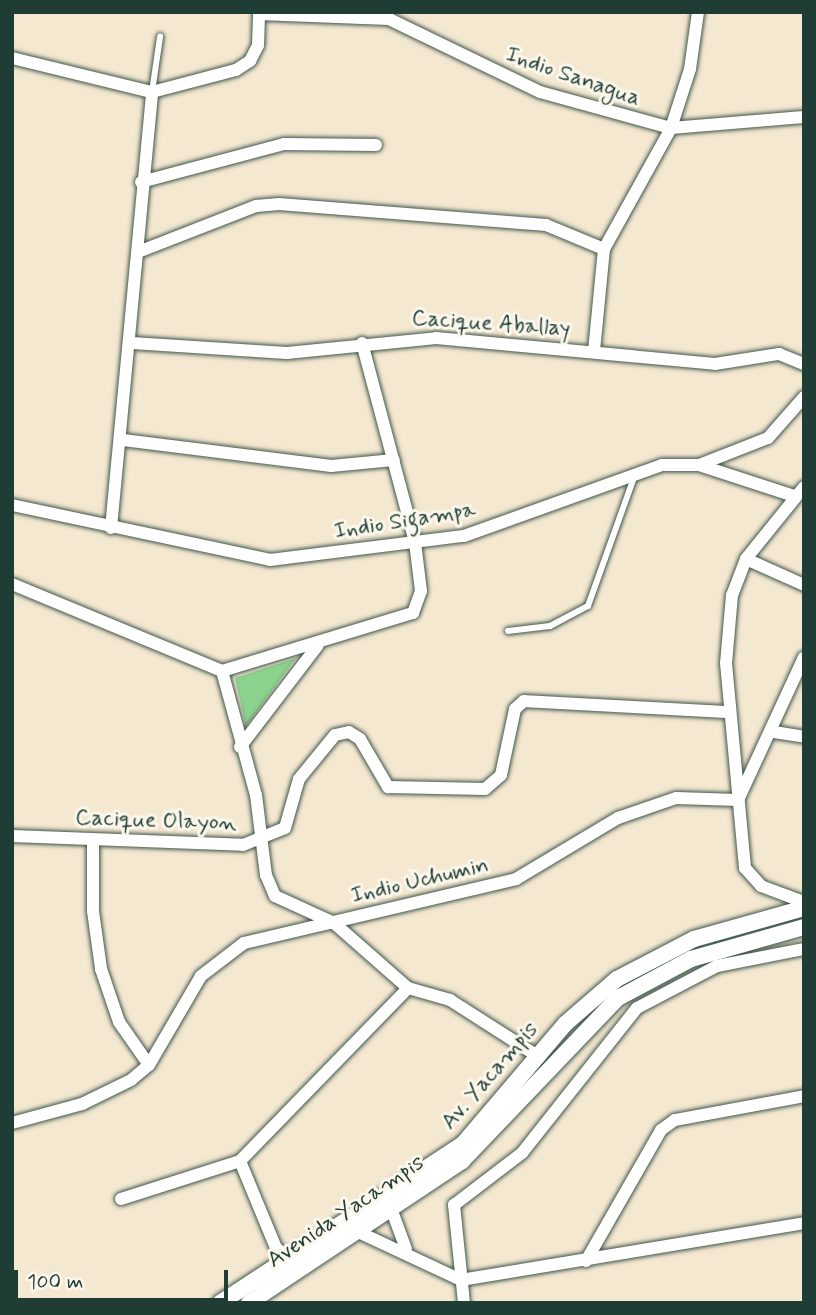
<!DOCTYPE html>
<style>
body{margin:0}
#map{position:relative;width:816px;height:1315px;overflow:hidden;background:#f5e8d1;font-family:Mynerve,sans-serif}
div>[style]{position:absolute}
.green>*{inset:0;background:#8cd38e}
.roads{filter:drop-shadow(0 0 2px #3f574c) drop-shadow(0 0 2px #3f574c)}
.service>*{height:6px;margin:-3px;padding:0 3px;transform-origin:3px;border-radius:3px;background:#fff}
.minor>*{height:12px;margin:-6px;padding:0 6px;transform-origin:6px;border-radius:6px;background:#fff}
.tertiary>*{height:16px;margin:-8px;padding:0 8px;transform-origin:8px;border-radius:8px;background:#fff}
span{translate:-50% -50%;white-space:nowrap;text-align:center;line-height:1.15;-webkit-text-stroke:6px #fbf7ec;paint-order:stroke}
.street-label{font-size:23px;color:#1f3d34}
.frame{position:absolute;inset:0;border:14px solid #1f3d34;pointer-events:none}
.scale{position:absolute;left:14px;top:1270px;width:214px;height:32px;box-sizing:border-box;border:4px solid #1f3d34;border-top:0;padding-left:9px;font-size:21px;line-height:24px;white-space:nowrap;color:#1f3d34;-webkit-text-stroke:5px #fbf7ec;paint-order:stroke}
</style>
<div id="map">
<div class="green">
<i style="clip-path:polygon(296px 658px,246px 726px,235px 678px)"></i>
</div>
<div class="roads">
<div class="service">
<i style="left:152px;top:92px;width:56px;rotate:-81.7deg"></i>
<i style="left:508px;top:631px;width:42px;rotate:-6.8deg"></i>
<i style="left:550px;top:626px;width:43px;rotate:-27.8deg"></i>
<i style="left:588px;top:606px;width:139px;rotate:-70.3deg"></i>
</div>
<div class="minor">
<i style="left:259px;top:14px;width:130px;rotate:2.2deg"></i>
<i style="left:389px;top:19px;width:168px;rotate:25.8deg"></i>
<i style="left:540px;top:92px;width:136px;rotate:15.4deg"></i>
<i style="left:671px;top:128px;width:133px;rotate:-4.7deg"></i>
<i style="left:12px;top:58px;width:144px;rotate:13.7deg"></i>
<i style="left:152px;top:92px;width:87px;rotate:-14.7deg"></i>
<i style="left:236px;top:70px;width:17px;rotate:-33deg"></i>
<i style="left:250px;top:61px;width:18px;rotate:-63deg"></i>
<i style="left:258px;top:45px;width:33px;rotate:-88deg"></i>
<i style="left:141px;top:182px;width:148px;rotate:-14.9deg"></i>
<i style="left:284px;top:144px;width:92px;rotate:0.6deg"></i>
<i style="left:138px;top:252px;width:127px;rotate:-21.3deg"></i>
<i style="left:256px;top:206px;width:23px;rotate:-5deg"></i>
<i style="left:279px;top:204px;width:268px;rotate:4.5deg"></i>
<i style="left:546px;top:225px;width:63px;rotate:22.5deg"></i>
<i style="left:132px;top:343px;width:155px;rotate:3.7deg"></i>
<i style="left:287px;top:353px;width:150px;rotate:-5.7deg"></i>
<i style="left:436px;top:338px;width:280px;rotate:5.3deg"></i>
<i style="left:715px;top:364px;width:65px;rotate:-8.9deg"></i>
<i style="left:779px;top:354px;width:27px;rotate:22deg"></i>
<i style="left:594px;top:351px;width:102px;rotate:-84.4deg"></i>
<i style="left:604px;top:249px;width:138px;rotate:-61deg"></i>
<i style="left:671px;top:128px;width:62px;rotate:-72.1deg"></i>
<i style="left:690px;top:69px;width:58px;rotate:-82deg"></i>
<i style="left:123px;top:440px;width:210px;rotate:7.1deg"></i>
<i style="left:331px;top:466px;width:63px;rotate:-5.4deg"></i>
<i style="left:699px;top:465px;width:74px;rotate:-21.4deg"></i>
<i style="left:768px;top:438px;width:55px;rotate:-48.7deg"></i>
<i style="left:804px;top:487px;width:92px;rotate:128.9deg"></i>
<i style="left:746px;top:559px;width:39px;rotate:111deg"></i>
<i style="left:732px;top:595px;width:68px;rotate:95deg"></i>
<i style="left:726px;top:663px;width:206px;rotate:84.7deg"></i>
<i style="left:745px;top:868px;width:24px;rotate:48deg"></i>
<i style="left:761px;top:886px;width:46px;rotate:20.4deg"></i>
<i style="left:12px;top:505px;width:264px;rotate:12deg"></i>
<i style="left:270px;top:560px;width:195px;rotate:-7.1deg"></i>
<i style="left:464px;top:536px;width:210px;rotate:-19.7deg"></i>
<i style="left:662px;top:465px;width:37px"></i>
<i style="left:699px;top:465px;width:100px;rotate:18.1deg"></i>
<i style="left:111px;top:528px;width:438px;rotate:-84.6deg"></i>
<i style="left:746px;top:559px;width:64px;rotate:24.1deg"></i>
<i style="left:12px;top:584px;width:227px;rotate:22.5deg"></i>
<i style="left:222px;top:671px;width:200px;rotate:-16.9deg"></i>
<i style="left:413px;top:613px;width:23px;rotate:-70deg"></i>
<i style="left:421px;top:591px;width:49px;rotate:-97deg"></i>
<i style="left:415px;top:542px;width:206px;rotate:-104.9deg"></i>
<i style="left:222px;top:671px;width:129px;rotate:74.7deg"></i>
<i style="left:256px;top:795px;width:81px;rotate:82.9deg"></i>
<i style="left:266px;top:875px;width:23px;rotate:67deg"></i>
<i style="left:275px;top:896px;width:65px;rotate:24.6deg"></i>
<i style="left:334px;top:923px;width:98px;rotate:41.3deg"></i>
<i style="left:408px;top:988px;width:44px;rotate:15.9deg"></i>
<i style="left:450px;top:1000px;width:106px;rotate:32.6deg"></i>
<i style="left:774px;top:732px;width:30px;rotate:9deg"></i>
<i style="left:240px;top:747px;width:128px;rotate:-52.6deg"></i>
<i style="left:12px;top:836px;width:231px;rotate:2.2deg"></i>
<i style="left:243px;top:845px;width:45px;rotate:-22deg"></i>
<i style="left:285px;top:828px;width:51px;rotate:-74.1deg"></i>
<i style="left:299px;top:779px;width:57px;rotate:-50.7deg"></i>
<i style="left:335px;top:735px;width:14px;rotate:-12deg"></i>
<i style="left:349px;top:732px;width:13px;rotate:32deg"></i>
<i style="left:360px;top:739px;width:56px;rotate:59.7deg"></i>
<i style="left:388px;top:787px;width:97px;rotate:1.2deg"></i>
<i style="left:485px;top:789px;width:21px;rotate:-41deg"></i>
<i style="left:501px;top:775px;width:67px;rotate:-78deg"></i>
<i style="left:515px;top:709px;width:12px;rotate:-42deg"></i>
<i style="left:524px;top:701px;width:205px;rotate:3.1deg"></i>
<i style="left:93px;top:841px;width:70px;rotate:90deg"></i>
<i style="left:93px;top:911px;width:59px;rotate:82.1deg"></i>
<i style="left:101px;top:969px;width:56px;rotate:71.2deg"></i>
<i style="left:119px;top:1022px;width:52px;rotate:55.1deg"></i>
<i style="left:12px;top:1123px;width:73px;rotate:-15.2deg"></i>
<i style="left:82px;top:1104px;width:55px;rotate:-26.1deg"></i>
<i style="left:131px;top:1080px;width:23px;rotate:-40deg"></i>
<i style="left:149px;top:1065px;width:103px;rotate:-59.7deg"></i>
<i style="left:201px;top:976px;width:54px;rotate:-37.5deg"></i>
<i style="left:244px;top:943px;width:279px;rotate:-13.2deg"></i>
<i style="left:516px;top:879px;width:119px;rotate:-30.9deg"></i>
<i style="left:618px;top:818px;width:61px;rotate:-19deg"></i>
<i style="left:676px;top:798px;width:62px;rotate:1.8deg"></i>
<i style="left:738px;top:800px;width:157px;rotate:-65.2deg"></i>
<i style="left:240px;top:1161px;width:94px;rotate:67.5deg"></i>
<i style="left:276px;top:1248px;width:24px;rotate:36deg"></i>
<i style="left:121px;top:1199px;width:125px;rotate:-17.7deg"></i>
<i style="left:240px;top:1161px;width:241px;rotate:-45.8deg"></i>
<i style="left:392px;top:1211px;width:40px;rotate:69.8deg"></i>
<i style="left:352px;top:1229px;width:120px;rotate:25.1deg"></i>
<i style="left:461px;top:1280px;width:348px;rotate:-9.4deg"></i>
<i style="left:586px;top:1261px;width:151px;rotate:-60.2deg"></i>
<i style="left:661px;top:1130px;width:17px;rotate:-36deg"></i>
<i style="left:675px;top:1120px;width:131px;rotate:-10.5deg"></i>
<i style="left:464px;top:1303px;width:99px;rotate:-95.8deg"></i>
<i style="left:454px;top:1205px;width:86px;rotate:-37.4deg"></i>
<i style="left:522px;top:1153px;width:185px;rotate:-51.6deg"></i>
<i style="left:637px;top:1008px;width:90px;rotate:-27.7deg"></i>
<i style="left:717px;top:966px;width:89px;rotate:-11.1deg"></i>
</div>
<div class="tertiary">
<i style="left:220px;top:1303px;width:290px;rotate:-33.2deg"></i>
<i style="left:463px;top:1144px;width:157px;rotate:-49.6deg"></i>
<i style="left:565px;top:1024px;width:69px;rotate:-40.9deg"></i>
<i style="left:617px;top:979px;width:87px;rotate:-27.5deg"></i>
<i style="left:694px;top:939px;width:114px;rotate:-15.7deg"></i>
<i style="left:249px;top:1303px;width:256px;rotate:-33.7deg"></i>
<i style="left:462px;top:1161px;width:226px;rotate:-46.3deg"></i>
<i style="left:618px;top:998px;width:83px;rotate:-28.1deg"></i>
<i style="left:691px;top:959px;width:117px;rotate:-15.8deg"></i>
</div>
</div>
<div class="street-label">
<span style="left:573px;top:77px;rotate:19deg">Indio Sanagua</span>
<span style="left:491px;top:324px;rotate:4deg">Cacique Aballay</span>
<span style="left:405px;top:521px;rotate:-9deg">Indio Sigampa</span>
<span style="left:156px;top:821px;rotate:2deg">Cacique Olayon</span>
<span style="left:420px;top:881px;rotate:-13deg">Indio Uchumin</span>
<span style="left:490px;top:1076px;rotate:-49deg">Av. Yacampis</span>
<span style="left:346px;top:1212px;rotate:-34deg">Avenida Yacampis</span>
</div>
<div class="frame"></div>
<div class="scale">100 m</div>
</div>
